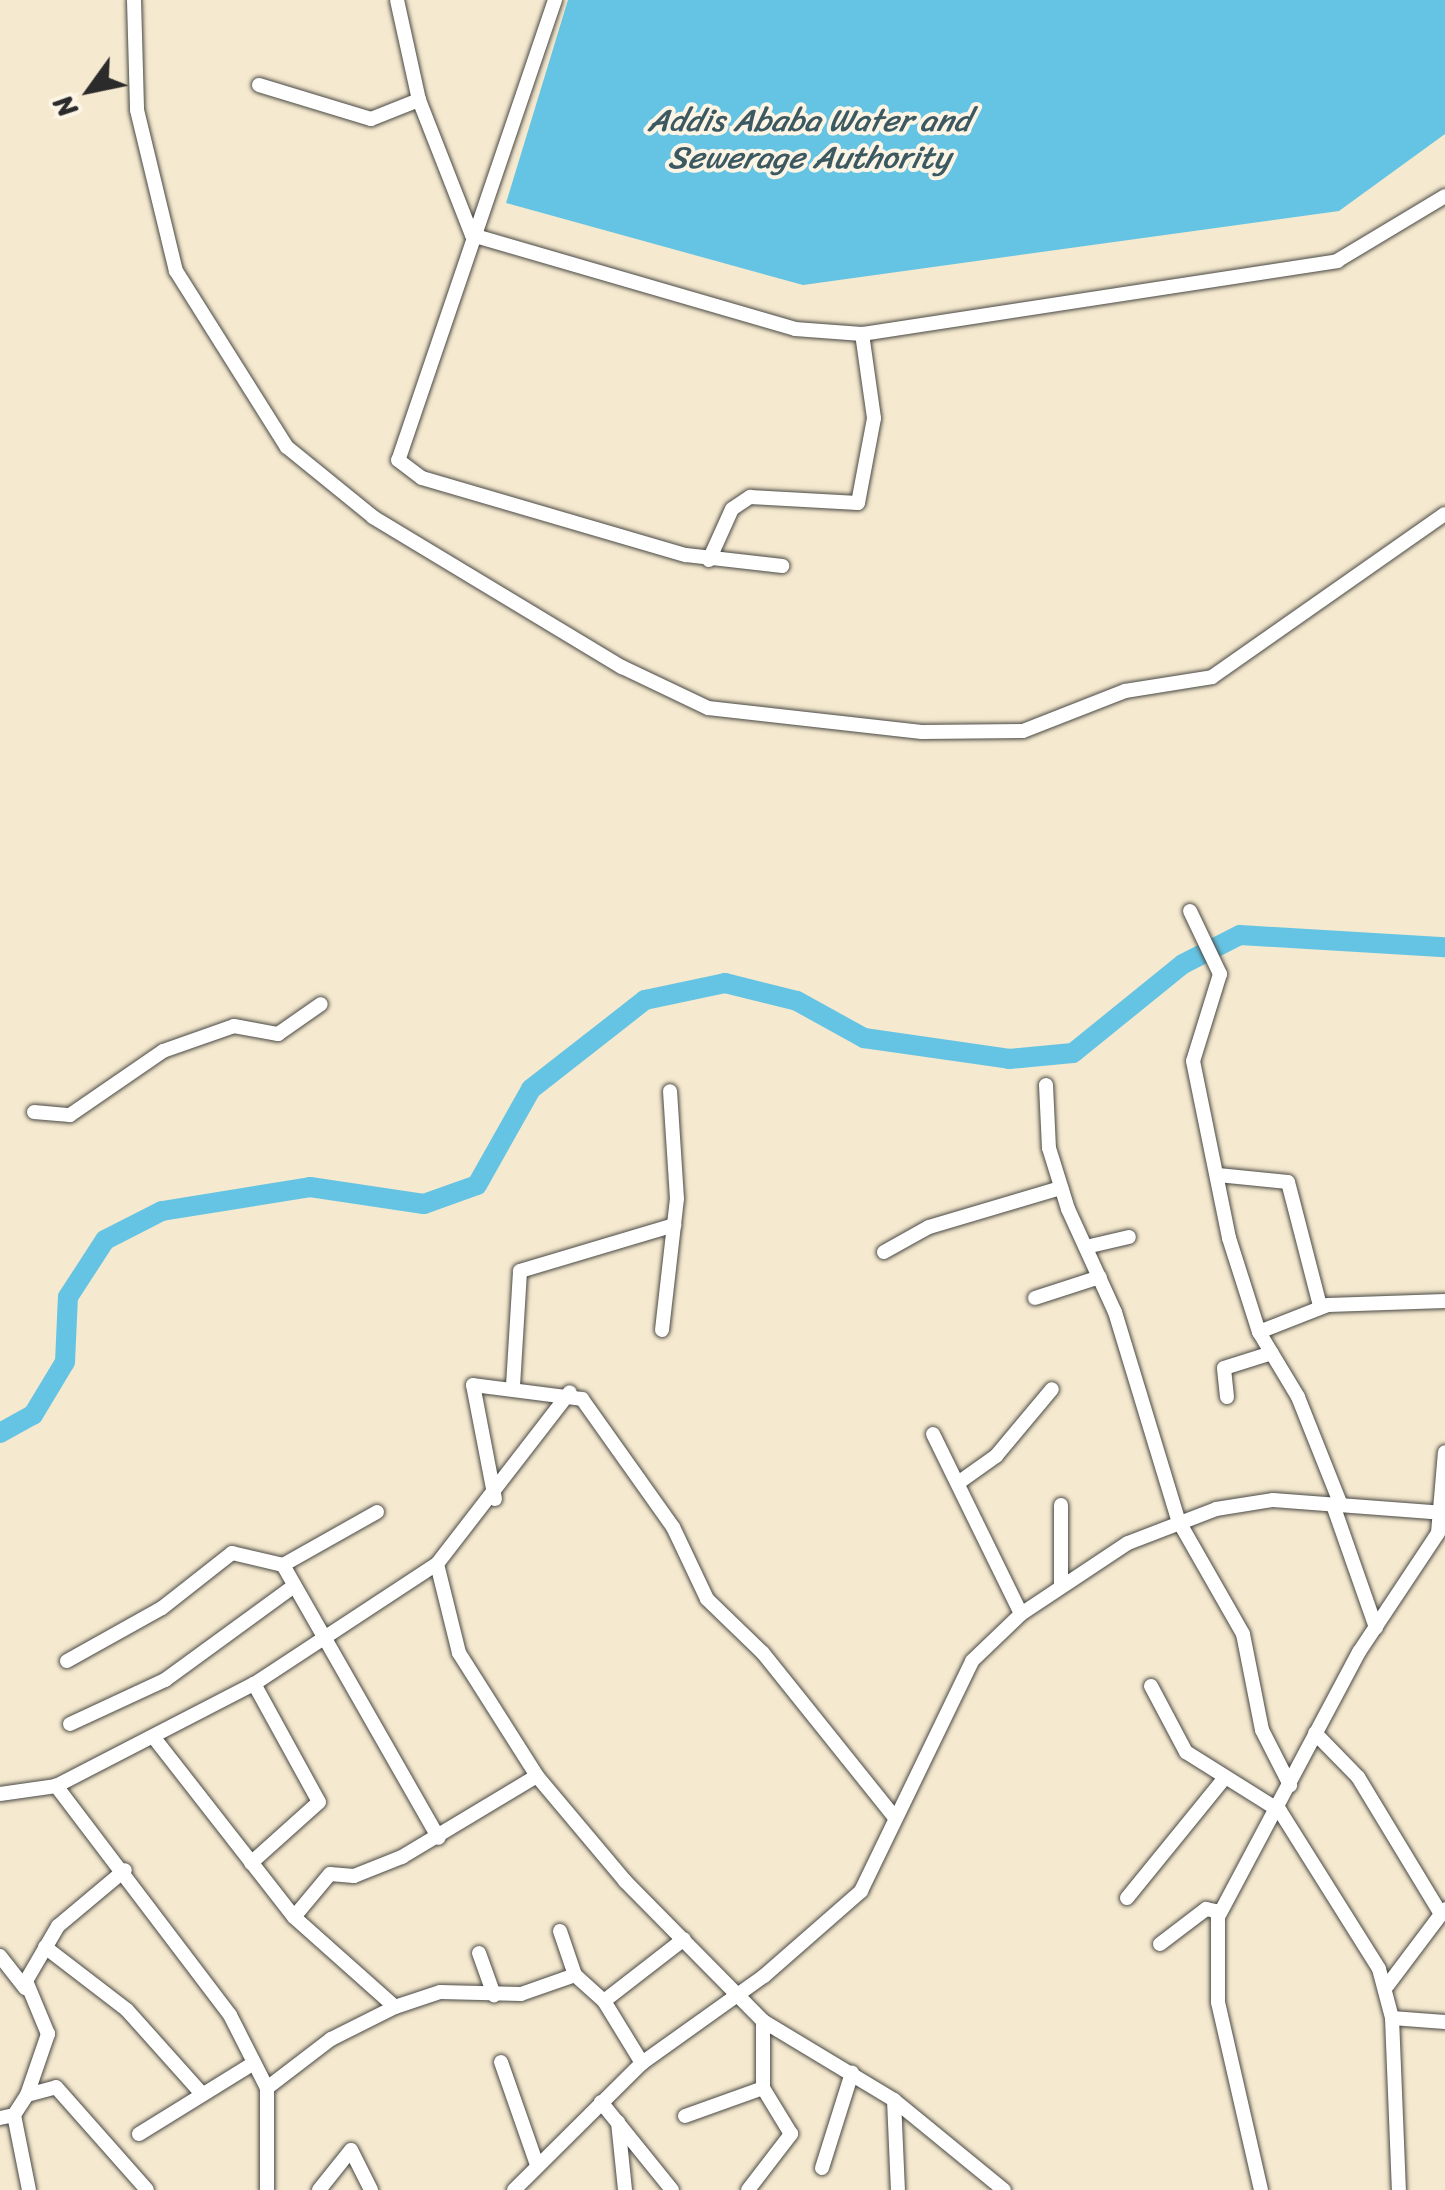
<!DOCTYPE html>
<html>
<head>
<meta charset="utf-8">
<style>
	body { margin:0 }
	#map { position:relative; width:1445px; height:2190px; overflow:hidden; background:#f5e9cf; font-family:Sriracha,sans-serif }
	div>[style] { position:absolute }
	.water>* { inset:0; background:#65c4e3 }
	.river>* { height:20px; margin:-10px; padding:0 10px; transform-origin:10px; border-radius:10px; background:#65c4e3 }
	.roads { filter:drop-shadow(0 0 2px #494844) drop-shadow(0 0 2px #494844) }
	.minor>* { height:14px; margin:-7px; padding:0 7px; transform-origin:7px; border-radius:7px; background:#fff }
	span { translate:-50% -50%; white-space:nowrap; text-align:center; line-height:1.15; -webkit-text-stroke:8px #fcf5e5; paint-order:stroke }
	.water-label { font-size:32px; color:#3c5962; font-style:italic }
	.north { position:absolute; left:40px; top:40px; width:100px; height:100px; -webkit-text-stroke:8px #fcf5e5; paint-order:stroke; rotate:237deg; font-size:28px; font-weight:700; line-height:40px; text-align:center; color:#2b2b2b }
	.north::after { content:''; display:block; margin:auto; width:35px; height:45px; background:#2b2b2b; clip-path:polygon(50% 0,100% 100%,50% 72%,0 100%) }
</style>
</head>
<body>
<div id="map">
	<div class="water">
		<i style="clip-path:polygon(568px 0,1445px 0,1445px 134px,1339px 211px,803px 285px,506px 203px)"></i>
	</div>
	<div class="river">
		<i style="left:0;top:1433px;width:38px;rotate:-29deg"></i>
		<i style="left:33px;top:1415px;width:62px;rotate:-58.9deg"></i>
		<i style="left:65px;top:1362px;width:65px;rotate:-87.4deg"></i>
		<i style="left:68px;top:1297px;width:68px;rotate:-57deg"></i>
		<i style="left:105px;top:1240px;width:64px;rotate:-27deg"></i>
		<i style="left:162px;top:1211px;width:150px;rotate:-9.2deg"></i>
		<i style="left:310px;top:1187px;width:115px;rotate:8.5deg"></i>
		<i style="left:424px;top:1204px;width:56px;rotate:-19.7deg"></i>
		<i style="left:477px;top:1185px;width:110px;rotate:-60.6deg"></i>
		<i style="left:531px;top:1089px;width:145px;rotate:-38deg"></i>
		<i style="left:645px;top:1000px;width:82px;rotate:-12deg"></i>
		<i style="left:725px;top:983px;width:74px;rotate:14deg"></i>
		<i style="left:797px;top:1001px;width:77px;rotate:28.9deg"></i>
		<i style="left:864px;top:1038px;width:147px;rotate:8.2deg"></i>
		<i style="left:1009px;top:1059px;width:64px;rotate:-5.4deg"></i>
		<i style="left:1073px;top:1053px;width:141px;rotate:-39deg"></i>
		<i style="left:1183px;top:964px;width:64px;rotate:-27deg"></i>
		<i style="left:1240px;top:935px;width:205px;rotate:3.4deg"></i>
	</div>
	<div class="roads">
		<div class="minor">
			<i style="left:134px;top:0;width:110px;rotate:88.4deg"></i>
			<i style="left:137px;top:110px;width:166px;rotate:76.4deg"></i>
			<i style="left:176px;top:271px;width:208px;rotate:57.8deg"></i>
			<i style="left:287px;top:447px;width:111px;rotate:39.1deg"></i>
			<i style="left:373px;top:517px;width:291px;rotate:31.1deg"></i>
			<i style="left:622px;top:667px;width:95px;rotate:25.5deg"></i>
			<i style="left:708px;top:708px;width:215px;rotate:6.4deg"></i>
			<i style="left:922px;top:732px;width:101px;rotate:-0.6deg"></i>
			<i style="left:1023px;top:731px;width:110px;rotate:-21.4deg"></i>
			<i style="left:1125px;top:691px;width:88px;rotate:-9.1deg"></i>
			<i style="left:1212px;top:677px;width:284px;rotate:-35deg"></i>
			<i style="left:555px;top:0;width:486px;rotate:108.8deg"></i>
			<i style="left:398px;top:460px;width:30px;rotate:37deg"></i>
			<i style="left:422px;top:478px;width:275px;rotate:16.3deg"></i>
			<i style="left:686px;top:555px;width:97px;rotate:6.5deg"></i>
			<i style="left:259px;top:85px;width:117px;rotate:16.9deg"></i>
			<i style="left:371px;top:119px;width:52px;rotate:-21.6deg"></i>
			<i style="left:419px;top:100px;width:102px;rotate:-102.4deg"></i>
			<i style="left:419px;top:100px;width:145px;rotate:68.6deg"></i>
			<i style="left:472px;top:235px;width:336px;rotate:16.2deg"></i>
			<i style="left:795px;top:329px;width:67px;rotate:4.3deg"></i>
			<i style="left:862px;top:334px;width:481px;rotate:-8.7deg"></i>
			<i style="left:1337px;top:261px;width:126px;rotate:-31deg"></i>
			<i style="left:709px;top:560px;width:56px;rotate:-65.7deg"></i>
			<i style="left:732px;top:509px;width:22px;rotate:-34deg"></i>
			<i style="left:750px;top:497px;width:108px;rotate:3.2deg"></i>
			<i style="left:858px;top:503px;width:86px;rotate:-79.3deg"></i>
			<i style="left:874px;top:418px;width:85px;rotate:-98.1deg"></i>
			<i style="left:1190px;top:911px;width:70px;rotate:64.5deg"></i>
			<i style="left:1220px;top:974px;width:91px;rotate:107.2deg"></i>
			<i style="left:1193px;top:1061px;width:181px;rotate:78.5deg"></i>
			<i style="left:1229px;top:1238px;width:99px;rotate:72.3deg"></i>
			<i style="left:1259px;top:1332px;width:76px;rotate:59deg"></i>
			<i style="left:1298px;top:1397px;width:116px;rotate:68.3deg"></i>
			<i style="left:1046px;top:1085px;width:63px;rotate:87.3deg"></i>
			<i style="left:1049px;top:1148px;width:64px;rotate:72.7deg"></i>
			<i style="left:1068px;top:1209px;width:113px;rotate:65.5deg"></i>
			<i style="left:1115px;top:1312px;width:217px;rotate:73.1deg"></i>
			<i style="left:1178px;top:1520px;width:131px;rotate:60.3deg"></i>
			<i style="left:1243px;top:1634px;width:98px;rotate:78.8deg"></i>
			<i style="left:1262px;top:1730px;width:62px;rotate:63deg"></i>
			<i style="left:34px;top:1112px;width:36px;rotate:5deg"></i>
			<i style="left:70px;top:1115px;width:113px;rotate:-34.5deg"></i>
			<i style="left:163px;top:1051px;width:75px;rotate:-19.4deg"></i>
			<i style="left:234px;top:1026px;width:45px;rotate:10.3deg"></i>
			<i style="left:278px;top:1034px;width:52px;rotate:-34.9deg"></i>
			<i style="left:1218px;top:1175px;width:70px;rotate:5.7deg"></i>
			<i style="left:1288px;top:1182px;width:128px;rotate:75.5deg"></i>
			<i style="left:1086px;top:1247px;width:44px;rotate:-13.1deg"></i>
			<i style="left:884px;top:1252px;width:51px;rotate:-29.1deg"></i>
			<i style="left:929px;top:1227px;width:138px;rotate:-16.5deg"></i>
			<i style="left:1035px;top:1298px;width:68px;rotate:-17.9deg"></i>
			<i style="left:662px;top:1330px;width:132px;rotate:-83.5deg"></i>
			<i style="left:677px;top:1199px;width:108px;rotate:-93.7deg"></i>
			<i style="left:1259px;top:1332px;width:74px;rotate:-21.4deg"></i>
			<i style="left:1328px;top:1305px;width:117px;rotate:-2deg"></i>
			<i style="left:513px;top:1386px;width:115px;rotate:-86.5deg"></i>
			<i style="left:520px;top:1271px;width:161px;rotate:-16.6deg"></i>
			<i style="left:1227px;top:1397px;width:29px;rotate:-96deg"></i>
			<i style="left:1224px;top:1368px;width:50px;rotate:-17.4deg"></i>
			<i style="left:933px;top:1434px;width:200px;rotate:63.9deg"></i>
			<i style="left:958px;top:1483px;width:47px;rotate:-35.4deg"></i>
			<i style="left:996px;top:1456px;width:87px;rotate:-50.1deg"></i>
			<i style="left:495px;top:1499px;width:116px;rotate:-100.9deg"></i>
			<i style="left:473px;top:1385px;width:110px;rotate:7.3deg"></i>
			<i style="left:582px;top:1399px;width:157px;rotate:54.6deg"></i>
			<i style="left:673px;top:1527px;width:80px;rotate:64.7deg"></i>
			<i style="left:707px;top:1599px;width:78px;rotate:44deg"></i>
			<i style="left:763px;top:1653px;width:211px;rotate:51.3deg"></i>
			<i style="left:1061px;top:1505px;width:80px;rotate:90deg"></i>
			<i style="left:1333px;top:1505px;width:130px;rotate:70.7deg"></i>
			<i style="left:377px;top:1512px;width:108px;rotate:150.6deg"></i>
			<i style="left:283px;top:1565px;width:314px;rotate:60.3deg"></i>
			<i style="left:437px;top:1564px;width:217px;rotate:-52.3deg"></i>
			<i style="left:67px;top:1661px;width:109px;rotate:-29.2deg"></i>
			<i style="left:162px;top:1608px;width:89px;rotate:-38.2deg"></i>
			<i style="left:232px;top:1553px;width:52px;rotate:13.2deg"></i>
			<i style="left:1151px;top:1686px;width:75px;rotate:62.1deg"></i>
			<i style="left:1186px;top:1752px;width:111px;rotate:32.1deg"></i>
			<i style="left:1280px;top:1811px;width:186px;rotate:57.9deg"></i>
			<i style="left:1379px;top:1969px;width:51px;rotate:75.1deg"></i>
			<i style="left:1392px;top:2018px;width:172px;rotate:87.7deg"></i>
			<i style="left:70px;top:1724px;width:105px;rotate:-24.9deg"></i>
			<i style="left:165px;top:1680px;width:160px;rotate:-36.1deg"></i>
			<i style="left:1315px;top:1733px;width:62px;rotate:45.7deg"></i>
			<i style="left:1358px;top:1777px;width:160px;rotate:58.8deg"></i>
			<i style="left:155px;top:1739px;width:226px;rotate:52deg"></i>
			<i style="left:294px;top:1917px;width:135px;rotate:41.7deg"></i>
			<i style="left:395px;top:2007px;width:72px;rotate:153.4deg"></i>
			<i style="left:331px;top:2039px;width:81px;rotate:142.6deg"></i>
			<i style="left:0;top:1794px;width:57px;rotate:-8.1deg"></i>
			<i style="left:251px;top:1863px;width:91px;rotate:-41.9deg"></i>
			<i style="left:319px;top:1802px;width:135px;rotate:-118.8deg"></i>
			<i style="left:1127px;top:1898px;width:151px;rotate:-50.9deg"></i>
			<i style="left:294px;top:1917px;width:56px;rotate:-50.1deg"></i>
			<i style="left:330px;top:1874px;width:24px;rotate:5deg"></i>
			<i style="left:354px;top:1876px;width:52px;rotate:-21.6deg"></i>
			<i style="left:402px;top:1857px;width:157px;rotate:-31deg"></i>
			<i style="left:560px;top:1931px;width:46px;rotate:71.2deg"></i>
			<i style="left:1160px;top:1944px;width:58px;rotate:-37.3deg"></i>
			<i style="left:1206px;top:1909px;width:14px;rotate:12deg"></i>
			<i style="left:45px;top:1947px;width:103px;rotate:37.5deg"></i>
			<i style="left:127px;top:2010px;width:113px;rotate:48.2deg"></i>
			<i style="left:479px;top:1953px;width:45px;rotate:70.3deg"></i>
			<i style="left:0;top:1956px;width:41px;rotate:52deg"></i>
			<i style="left:1387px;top:1986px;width:96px;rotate:-53deg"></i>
			<i style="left:604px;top:2001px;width:101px;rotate:-37.8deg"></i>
			<i style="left:395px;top:2007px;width:47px;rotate:-18.4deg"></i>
			<i style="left:440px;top:1992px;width:81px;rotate:1.4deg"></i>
			<i style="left:521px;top:1994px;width:57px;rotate:-19.4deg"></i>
			<i style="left:575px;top:1975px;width:39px;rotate:42deg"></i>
			<i style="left:604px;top:2001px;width:73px;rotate:58.5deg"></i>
			<i style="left:1392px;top:2018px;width:53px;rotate:4.3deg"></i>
			<i style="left:501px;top:2062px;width:109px;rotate:70.7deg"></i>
			<i style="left:27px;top:2095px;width:65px;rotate:-71deg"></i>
			<i style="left:48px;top:2034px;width:57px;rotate:-112.5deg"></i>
			<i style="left:26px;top:1981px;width:64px;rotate:-59.8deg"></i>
			<i style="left:58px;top:1926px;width:87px;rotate:-39.9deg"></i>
			<i style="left:894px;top:2100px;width:90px;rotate:87.5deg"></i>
			<i style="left:601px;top:2102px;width:113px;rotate:51.1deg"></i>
			<i style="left:14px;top:2115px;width:24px;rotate:-57deg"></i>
			<i style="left:27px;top:2095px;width:30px;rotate:-15deg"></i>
			<i style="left:56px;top:2087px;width:137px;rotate:48.5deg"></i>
			<i style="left:685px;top:2116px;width:83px;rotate:-19.7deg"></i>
			<i style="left:0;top:2118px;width:14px;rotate:-12deg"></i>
			<i style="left:14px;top:2115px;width:76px;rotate:78.7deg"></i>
			<i style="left:618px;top:2122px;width:68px;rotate:84.1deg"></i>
			<i style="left:139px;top:2134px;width:135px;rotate:-31.7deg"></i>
			<i style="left:822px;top:2168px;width:100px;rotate:-72.5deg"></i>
			<i style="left:267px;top:2190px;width:102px;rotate:-90deg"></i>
			<i style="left:267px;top:2088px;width:82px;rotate:-116.9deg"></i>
			<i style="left:230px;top:2015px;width:288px;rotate:-127.2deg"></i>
			<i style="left:56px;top:1786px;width:223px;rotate:-27.3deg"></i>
			<i style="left:254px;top:1684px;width:219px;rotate:-33.3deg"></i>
			<i style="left:437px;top:1564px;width:92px;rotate:76.1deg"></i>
			<i style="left:459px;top:1653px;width:146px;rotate:57.6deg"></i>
			<i style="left:537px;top:1776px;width:137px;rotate:50deg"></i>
			<i style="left:625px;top:1881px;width:197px;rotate:45.4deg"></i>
			<i style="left:763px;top:2021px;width:153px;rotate:31.1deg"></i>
			<i style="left:894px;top:2100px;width:142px;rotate:39.3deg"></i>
			<i style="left:319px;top:2190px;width:51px;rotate:-51.3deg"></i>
			<i style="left:351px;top:2150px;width:45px;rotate:63.4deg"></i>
			<i style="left:514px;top:2190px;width:180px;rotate:-44.8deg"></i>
			<i style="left:642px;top:2063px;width:150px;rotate:-35.5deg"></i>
			<i style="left:764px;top:1976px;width:129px;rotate:-41.2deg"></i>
			<i style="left:861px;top:1891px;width:255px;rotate:-64.2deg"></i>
			<i style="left:972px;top:1661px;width:68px;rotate:-43.8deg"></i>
			<i style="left:1021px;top:1614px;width:128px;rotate:-33.6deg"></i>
			<i style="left:1128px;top:1543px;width:94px;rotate:-21.1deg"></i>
			<i style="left:1216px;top:1509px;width:58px;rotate:-9deg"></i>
			<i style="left:1273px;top:1500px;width:172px;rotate:4.3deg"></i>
			<i style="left:748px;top:2190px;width:71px;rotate:-52.5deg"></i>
			<i style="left:791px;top:2134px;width:54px;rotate:-121.3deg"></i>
			<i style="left:763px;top:2088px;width:67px;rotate:-90deg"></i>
			<i style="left:1261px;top:2190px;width:193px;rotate:-102.9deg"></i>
			<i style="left:1218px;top:2002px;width:85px;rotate:-90deg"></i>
			<i style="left:1218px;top:1917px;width:300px;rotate:-62deg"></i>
			<i style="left:1359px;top:1652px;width:143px;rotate:-56.4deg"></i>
			<i style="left:1438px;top:1533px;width:81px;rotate:-85.1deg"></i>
		</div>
	</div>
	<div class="water-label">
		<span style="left:809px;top:140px">Addis Ababa Water and<br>Sewerage Authority</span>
	</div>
	<div class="north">N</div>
</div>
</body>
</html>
